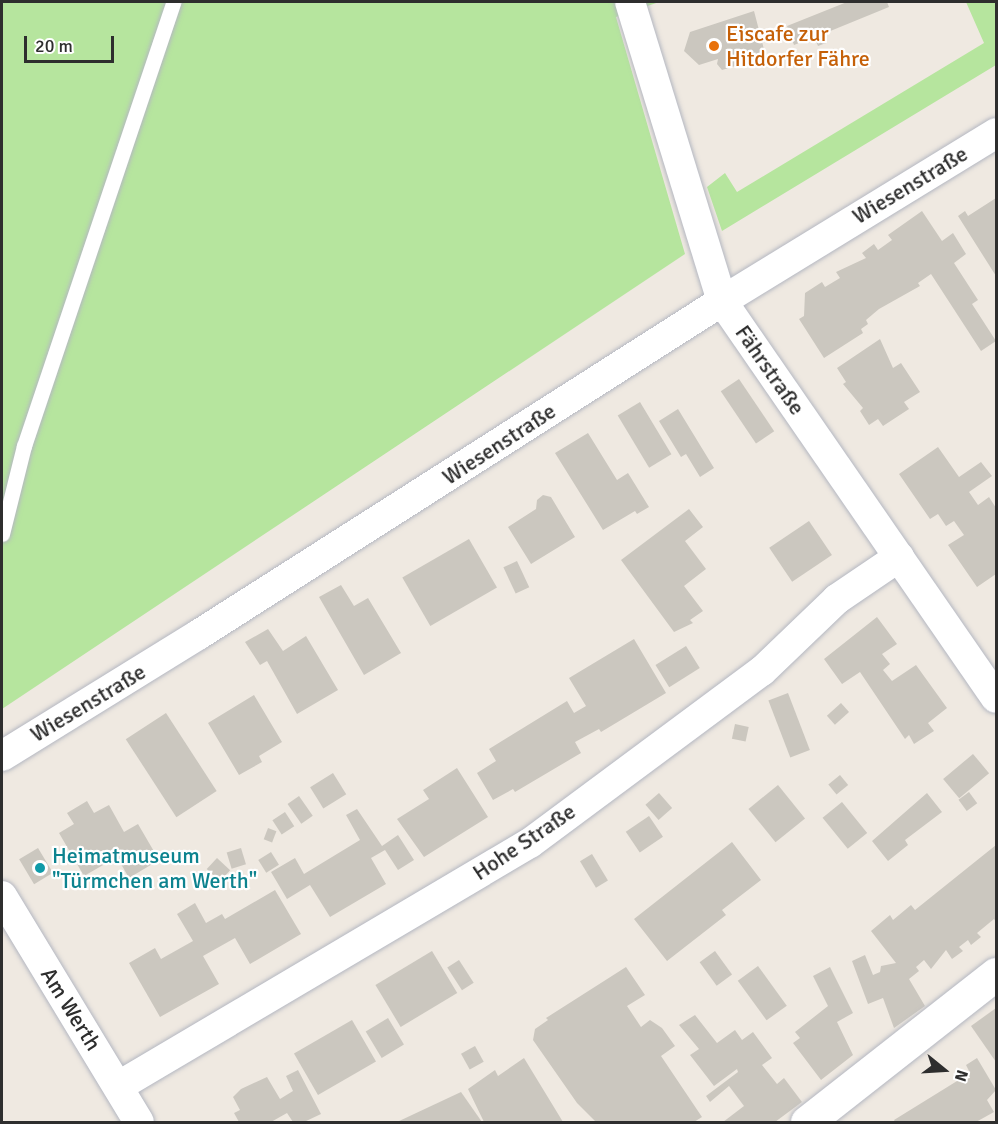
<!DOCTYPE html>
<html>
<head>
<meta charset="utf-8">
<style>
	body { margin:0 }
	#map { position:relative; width:998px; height:1124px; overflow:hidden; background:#efe9e1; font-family:Signika,sans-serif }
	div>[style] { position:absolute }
	.green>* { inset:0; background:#b6e59e }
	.building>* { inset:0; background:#cbc7bf; transform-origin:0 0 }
	.roads { filter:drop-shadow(0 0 2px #b4b7c1) drop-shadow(0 0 2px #b4b7c1) }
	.service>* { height:15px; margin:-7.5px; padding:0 7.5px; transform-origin:7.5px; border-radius:7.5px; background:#fff }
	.minor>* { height:30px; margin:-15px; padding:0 15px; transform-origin:15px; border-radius:15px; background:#fff }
	.tertiary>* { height:33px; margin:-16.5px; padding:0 16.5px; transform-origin:16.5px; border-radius:16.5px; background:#fff }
	.dots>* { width:16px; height:16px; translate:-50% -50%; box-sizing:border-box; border:3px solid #fff; border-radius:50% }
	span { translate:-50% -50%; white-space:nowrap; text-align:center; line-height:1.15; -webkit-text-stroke:4.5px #fff; paint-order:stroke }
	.food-label { font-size:22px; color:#c56008 }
	.left { translate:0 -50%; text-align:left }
	.street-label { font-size:22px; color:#2e2e2e }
	.culture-label { font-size:22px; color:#0d838f }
	.frame { position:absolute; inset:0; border:3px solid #2e2e2e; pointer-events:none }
	.north { position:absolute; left:914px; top:1040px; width:60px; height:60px; -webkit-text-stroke:4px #fff; paint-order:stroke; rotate:108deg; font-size:16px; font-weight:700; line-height:24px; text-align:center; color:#2e2e2e }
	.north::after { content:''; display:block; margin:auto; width:21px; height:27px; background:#2e2e2e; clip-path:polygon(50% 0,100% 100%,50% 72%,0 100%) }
	.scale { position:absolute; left:24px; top:36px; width:90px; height:27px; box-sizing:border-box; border:3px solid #2e2e2e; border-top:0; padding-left:8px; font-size:18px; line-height:21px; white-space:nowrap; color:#2e2e2e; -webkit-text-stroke:4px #fff; paint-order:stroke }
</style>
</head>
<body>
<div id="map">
	<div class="green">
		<i style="clip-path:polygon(2px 2px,659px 2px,616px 17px,685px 254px,2px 709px)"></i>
		<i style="clip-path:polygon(966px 2px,996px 2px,996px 65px,722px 231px,707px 187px,725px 173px,737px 192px,984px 43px)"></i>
	</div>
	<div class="building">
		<i style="clip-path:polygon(847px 2px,887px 2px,889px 7px,823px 34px,826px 43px,818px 46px,814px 37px,794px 45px,787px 26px)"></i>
		<i style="clip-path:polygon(754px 11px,766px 57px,722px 70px,717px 64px,718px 59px,699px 65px,684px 51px,690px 32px)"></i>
		<i style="clip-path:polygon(996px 198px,996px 276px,958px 216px,965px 211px,968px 216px)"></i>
		<i style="clip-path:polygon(922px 211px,942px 241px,953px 233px,966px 254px,954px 263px,978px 300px,972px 304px,996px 341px,981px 351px,931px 274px,918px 283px,920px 286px,879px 309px,866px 320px,868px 324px,861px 329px,863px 333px,824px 358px,799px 319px,804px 316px,805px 293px,822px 282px,825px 287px,840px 278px,836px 272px,866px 258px,862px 253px,874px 244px,878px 250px,892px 240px,888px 235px)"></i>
		<i style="clip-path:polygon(880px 339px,893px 368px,901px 363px,920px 392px,904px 402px,909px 409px,883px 426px,878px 419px,869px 425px,860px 411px,863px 408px,843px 384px,846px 382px,837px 368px)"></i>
		<i style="left:739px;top:379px;width:63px;height:22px;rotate:56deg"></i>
		<i style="left:640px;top:402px;width:61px;height:26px;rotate:59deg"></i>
		<i style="clip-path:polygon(678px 409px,714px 468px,700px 477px,686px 454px,681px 457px,659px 421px)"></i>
		<i style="clip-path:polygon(588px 433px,617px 480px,628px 473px,649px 507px,637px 514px,635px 511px,603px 530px,555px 453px)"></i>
		<i style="clip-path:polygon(938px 447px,959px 477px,981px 462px,992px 476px,969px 492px,978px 505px,989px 497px,996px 508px,996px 574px,977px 587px,948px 545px,964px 535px,954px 521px,946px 526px,938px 514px,930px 519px,899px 474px)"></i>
		<i style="clip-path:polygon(543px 495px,551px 497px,575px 537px,531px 564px,508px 527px,536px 509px,537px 500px)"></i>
		<i style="clip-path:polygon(689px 509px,703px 527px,685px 541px,706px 569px,684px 586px,703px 611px,690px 620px,693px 623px,674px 632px,621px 560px)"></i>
		<i style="left:809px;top:521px;width:41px;height:48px;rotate:56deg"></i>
		<i style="left:469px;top:539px;width:56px;height:77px;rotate:60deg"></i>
		<i style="left:517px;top:561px;width:29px;height:15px;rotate:65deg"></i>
		<i style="clip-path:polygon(341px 585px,354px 606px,368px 598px,401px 653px,364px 675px,319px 597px)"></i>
		<i style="clip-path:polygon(877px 617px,897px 644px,882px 654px,890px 664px,883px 670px,892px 681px,916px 665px,947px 708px,928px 723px,934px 731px,914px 744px,909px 735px,905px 739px,860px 672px,842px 684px,824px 659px)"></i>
		<i style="clip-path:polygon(268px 629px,283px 651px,306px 636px,338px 690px,297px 714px,267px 661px,260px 665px,245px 642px)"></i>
		<i style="clip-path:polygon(634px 639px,666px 693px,601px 732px,599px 729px,575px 742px,581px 753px,515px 792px,513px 789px,493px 800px,477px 773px,496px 761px,489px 749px,567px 701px,574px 713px,586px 706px,569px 678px)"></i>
		<i style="left:686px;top:646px;width:26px;height:36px;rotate:58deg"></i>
		<i style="left:788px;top:693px;width:61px;height:21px;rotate:69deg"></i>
		<i style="clip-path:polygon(254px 695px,282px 742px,259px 756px,262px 762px,239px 775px,208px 723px)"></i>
		<i style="left:841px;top:703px;width:12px;height:19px;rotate:48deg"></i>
		<i style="left:166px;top:713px;width:93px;height:48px;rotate:57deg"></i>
		<i style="left:735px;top:724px;width:14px;height:15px;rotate:12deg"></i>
		<i style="left:973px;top:754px;width:25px;height:39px;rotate:50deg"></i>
		<i style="clip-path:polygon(457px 768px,488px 817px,424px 857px,397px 819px,429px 799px,423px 790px)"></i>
		<i style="left:333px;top:773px;width:25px;height:27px;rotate:58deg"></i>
		<i style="left:840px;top:775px;width:13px;height:15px;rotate:51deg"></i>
		<i style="left:778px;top:785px;width:43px;height:38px;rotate:51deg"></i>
		<i style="left:969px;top:792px;width:14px;height:13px;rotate:54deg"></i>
		<i style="left:659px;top:793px;width:20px;height:18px;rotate:49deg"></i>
		<i style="clip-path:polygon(927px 793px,942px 812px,905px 840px,908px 845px,888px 861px,872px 841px)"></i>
		<i style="left:299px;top:796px;width:24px;height:14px;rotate:55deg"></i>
		<i style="clip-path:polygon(87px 801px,94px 813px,109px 805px,124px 832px,138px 824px,159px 860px,129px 878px,117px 857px,84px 876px,59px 833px,74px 824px,67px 813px)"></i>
		<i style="left:842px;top:802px;width:40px;height:25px;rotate:51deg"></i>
		<i style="clip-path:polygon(357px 809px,382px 846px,398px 835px,414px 860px,398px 870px,385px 850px,371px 858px,386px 884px,330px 917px,310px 885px,287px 899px,271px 872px,295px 858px,304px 874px,360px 840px,346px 815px)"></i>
		<i style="left:285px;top:812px;width:17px;height:15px;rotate:57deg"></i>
		<i style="left:649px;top:816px;width:25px;height:28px;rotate:56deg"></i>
		<i style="left:268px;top:828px;width:9px;height:12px;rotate:21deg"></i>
		<i style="clip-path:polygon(732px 842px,761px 880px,722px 910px,726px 915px,667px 961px,634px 919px)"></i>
		<i style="clip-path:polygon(996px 845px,996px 922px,994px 919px,977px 933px,981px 937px,971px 945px,968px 940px,959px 947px,963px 951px,952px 959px,946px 950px,931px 969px,924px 960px,916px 967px,919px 971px,909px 979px,925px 1006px,894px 1028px,883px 998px,868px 1004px,852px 961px,865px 955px,873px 975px,880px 972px,881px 966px,896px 963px,871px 931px,890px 915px,893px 920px,911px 905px,915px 910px)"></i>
		<i style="left:38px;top:848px;width:29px;height:22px;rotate:59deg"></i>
		<i style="left:241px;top:848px;width:17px;height:15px;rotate:73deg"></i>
		<i style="left:271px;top:852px;width:15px;height:15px;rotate:58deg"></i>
		<i style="left:592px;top:854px;width:31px;height:14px;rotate:59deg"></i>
		<i style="left:217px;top:858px;width:18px;height:15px;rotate:43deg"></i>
		<i style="clip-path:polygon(275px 890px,301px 934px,250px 964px,235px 938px,203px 956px,219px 984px,160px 1017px,129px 963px,155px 948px,161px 959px,193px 941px,177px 914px,195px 903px,206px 923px,222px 914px,225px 919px)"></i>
		<i style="left:432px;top:951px;width:49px;height:66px;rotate:59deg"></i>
		<i style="left:715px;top:951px;width:29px;height:19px;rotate:54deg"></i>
		<i style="left:459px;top:960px;width:27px;height:14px;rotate:57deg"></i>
		<i style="left:758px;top:966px;width:49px;height:25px;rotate:54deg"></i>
		<i style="clip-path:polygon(626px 967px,645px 995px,627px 1006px,641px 1027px,650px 1020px,662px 1028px,675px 1046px,661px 1056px,702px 1117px,694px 1122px,596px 1122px,577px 1103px,533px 1040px,535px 1029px,548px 1020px,546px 1018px)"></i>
		<i style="clip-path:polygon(830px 967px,853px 1013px,837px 1022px,853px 1055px,821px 1080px,793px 1043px,800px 1038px,795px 1032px,828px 1006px,813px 976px)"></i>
		<i style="clip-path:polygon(996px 1008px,996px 1062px,971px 1026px)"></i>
		<i style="clip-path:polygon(695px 1015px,717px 1043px,735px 1030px,742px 1040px,753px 1032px,772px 1058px,762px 1065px,777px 1084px,784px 1078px,802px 1102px,775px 1122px,723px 1122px,744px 1106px,729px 1086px,710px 1102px,706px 1096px,738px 1072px,737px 1069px,714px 1086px,690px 1055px,699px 1049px,679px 1025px)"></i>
		<i style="left:388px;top:1018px;width:31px;height:26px;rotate:59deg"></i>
		<i style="left:352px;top:1020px;width:48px;height:67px;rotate:60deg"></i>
		<i style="left:475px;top:1046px;width:18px;height:16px;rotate:61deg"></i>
		<i style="clip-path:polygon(524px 1058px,563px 1122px,484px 1122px,468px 1089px,495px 1070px,498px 1076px)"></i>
		<i style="clip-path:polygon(977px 1058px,996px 1090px,987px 1100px,994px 1112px,976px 1122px,895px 1122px,894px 1120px,970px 1073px,966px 1065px)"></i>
		<i style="clip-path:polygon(298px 1070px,321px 1114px,304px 1122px,293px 1122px,287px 1113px,271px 1122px,239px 1122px,234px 1113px,240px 1110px,233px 1097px,241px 1089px,267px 1077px,280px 1099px,293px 1091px,286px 1076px)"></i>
		<i style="clip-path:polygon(461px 1092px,482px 1122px,397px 1122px)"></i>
	</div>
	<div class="roads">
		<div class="service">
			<i style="left:2px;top:534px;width:91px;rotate:-76deg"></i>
			<i style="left:24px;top:446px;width:468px;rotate:-71.4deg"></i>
		</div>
		<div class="minor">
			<i style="left:630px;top:2px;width:313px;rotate:72.9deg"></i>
			<i style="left:722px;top:301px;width:482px;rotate:55.4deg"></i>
			<i style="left:2px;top:756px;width:230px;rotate:-31.7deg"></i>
			<i style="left:198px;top:635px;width:621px;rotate:-32.51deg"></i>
			<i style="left:722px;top:301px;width:321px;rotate:-31.5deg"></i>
			<i style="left:2px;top:896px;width:264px;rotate:58.8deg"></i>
			<i style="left:119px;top:1086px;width:477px;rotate:-30.6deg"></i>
			<i style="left:530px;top:843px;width:289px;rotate:-36.6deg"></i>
			<i style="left:762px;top:671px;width:104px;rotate:-43.8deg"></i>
			<i style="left:837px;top:599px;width:75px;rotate:-34.1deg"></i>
		</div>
		<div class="tertiary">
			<i style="left:807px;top:1122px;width:240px;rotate:-38.1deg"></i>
		</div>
	</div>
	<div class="dots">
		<i style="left:714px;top:46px;background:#e8710a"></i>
		<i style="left:40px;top:868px;background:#0f9aa8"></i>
	</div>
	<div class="food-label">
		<span class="left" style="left:726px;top:46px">Eiscafe zur<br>Hitdorfer Fähre</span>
	</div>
	<div class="street-label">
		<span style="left:910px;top:185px;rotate:-31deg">Wiesenstraße</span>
		<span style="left:770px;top:370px;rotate:55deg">Fährstraße</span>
		<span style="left:499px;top:444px;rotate:-33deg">Wiesenstraße</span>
		<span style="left:88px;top:703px;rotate:-31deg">Wiesenstraße</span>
		<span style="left:524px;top:842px;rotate:-34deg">Hohe Straße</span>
		<span style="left:71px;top:1009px;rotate:58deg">Am Werth</span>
	</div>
	<div class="culture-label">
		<span class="left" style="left:52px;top:868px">Heimatmuseum<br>"Türmchen am Werth"</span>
	</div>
	<div class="frame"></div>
	<div class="north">N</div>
	<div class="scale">20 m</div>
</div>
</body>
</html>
